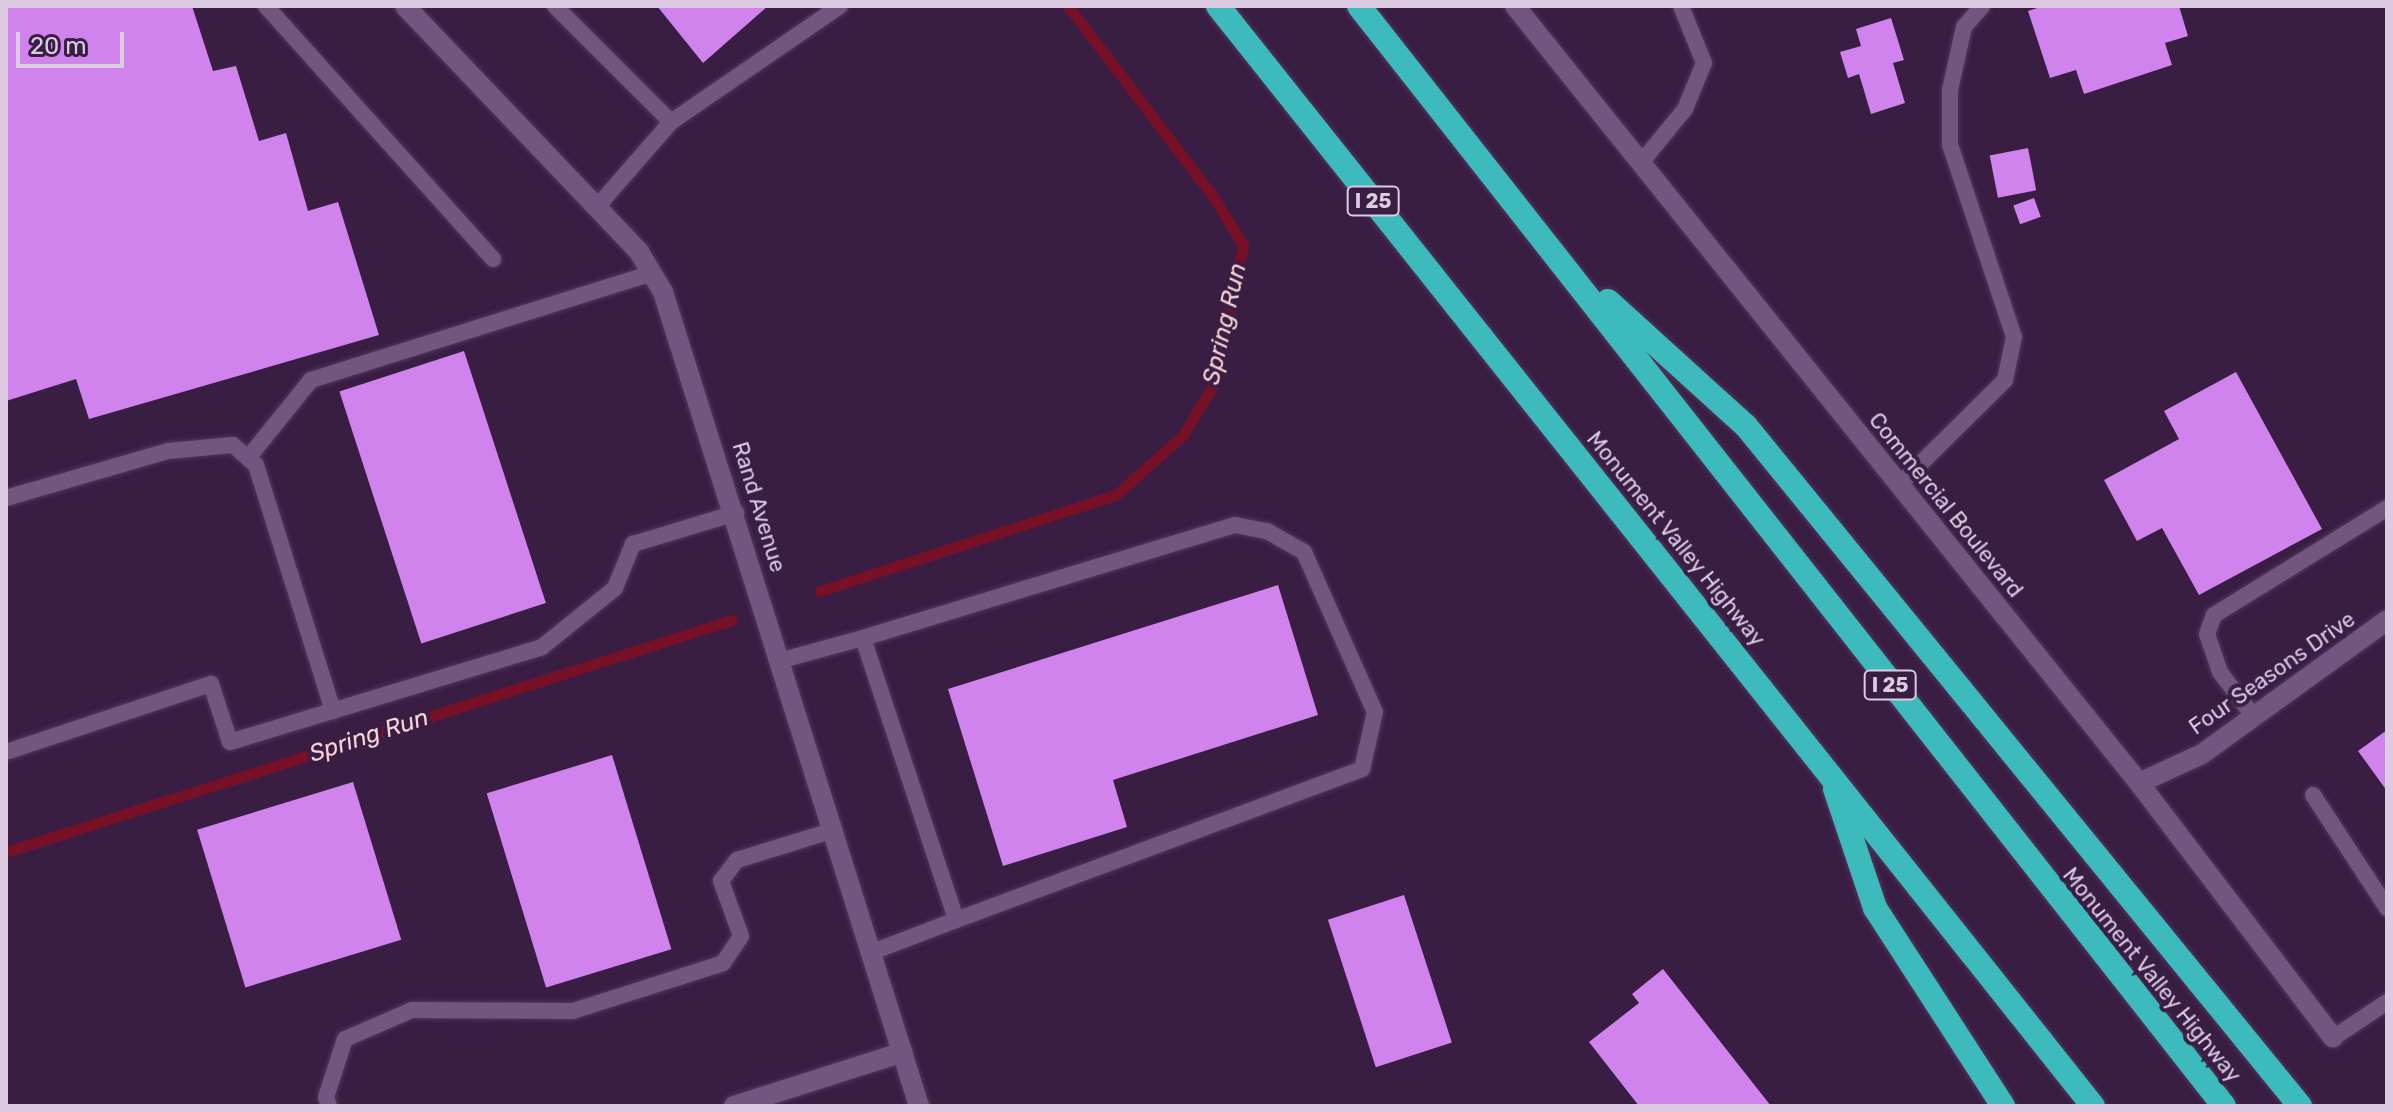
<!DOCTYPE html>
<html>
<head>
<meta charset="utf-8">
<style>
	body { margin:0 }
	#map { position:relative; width:2393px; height:1112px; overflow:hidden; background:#391d43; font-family:Rubik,sans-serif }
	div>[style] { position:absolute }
	.stream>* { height:11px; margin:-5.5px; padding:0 5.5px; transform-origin:5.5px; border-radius:5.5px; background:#761026 }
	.building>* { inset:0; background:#d083ed; transform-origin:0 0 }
	.roads { filter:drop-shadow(0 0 2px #503859) drop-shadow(0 0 2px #503859) }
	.lane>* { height:16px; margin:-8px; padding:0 8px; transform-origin:8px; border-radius:8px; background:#745580 }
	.street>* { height:20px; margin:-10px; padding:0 10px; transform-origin:10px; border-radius:10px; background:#745580 }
	.highway>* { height:24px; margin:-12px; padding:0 12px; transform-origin:12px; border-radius:12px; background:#3dbbbc }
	span { translate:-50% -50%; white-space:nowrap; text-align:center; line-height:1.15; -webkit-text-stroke:8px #391d43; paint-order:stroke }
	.shield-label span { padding:2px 6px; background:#391d43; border:2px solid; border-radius:6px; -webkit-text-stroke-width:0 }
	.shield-label { font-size:20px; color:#dccbe3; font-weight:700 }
	.street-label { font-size:22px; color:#dccbe3 }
	.water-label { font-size:24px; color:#f6d3d4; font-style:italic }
	.frame { position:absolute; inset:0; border:8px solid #dccbe3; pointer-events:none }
	.scale { position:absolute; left:16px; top:32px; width:108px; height:36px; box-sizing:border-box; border:4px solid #dccbe3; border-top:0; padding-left:10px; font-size:24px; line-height:28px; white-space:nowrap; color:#dccbe3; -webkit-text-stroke:6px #391d43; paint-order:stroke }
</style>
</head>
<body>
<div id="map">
	<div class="stream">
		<i style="left:820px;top:591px;width:311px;rotate:-18deg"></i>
		<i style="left:1116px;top:495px;width:90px;rotate:-41.8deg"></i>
		<i style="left:1183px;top:435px;width:63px;rotate:-58.6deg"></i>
		<i style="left:1216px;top:381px;width:139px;rotate:-78.8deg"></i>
		<i style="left:1243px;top:245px;width:59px;rotate:-121.8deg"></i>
		<i style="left:1212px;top:195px;width:238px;rotate:-127.3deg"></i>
		<i style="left:6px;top:852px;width:762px;rotate:-17.72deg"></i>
	</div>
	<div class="building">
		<i style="clip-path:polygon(6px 6px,192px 6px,213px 71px,236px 66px,259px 141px,286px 133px,308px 211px,338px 202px,379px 335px,89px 419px,76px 379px,6px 401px)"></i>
		<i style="clip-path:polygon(657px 6px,768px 6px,703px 63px)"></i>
		<i style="clip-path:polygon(2043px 6px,2179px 6px,2188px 36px,2165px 43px,2172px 65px,2084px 94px,2076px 70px,2050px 78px,2028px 11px)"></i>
		<i style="clip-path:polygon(1891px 18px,1904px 60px,1893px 63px,1905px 103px,1871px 114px,1859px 74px,1848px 78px,1840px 52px,1861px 46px,1856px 29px)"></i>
		<i style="left:2028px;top:148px;width:43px;height:39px;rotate:79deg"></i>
		<i style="left:2034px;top:198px;width:20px;height:22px;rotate:70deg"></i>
		<i style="left:464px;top:351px;width:265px;height:131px;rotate:72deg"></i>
		<i style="clip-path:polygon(2236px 372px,2322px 529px,2199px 595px,2162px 528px,2137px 541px,2104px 480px,2179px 439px,2164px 411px)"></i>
		<i style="clip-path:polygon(1278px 585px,1318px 715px,1113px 780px,1127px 827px,1003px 866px,948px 689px)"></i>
		<i style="clip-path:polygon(2387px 730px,2387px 791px,2358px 751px)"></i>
		<i style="left:612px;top:755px;width:203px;height:131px;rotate:73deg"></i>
		<i style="left:353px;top:782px;width:165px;height:163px;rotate:73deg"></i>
		<i style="left:1404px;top:895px;width:155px;height:80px;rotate:72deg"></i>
		<i style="clip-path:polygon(1663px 969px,1771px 1106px,1639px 1106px,1589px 1042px,1639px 1003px,1632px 994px)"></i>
	</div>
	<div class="roads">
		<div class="lane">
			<i style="left:266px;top:6px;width:340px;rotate:48.1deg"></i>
			<i style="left:555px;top:6px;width:164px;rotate:45deg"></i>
			<i style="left:1640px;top:164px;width:71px;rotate:-50.7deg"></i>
			<i style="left:1685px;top:109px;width:50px;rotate:-67.6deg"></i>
			<i style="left:1704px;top:63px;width:61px;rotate:-112deg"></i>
			<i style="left:596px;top:208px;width:114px;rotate:-48.9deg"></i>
			<i style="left:671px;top:122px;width:205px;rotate:-34.5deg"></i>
			<i style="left:248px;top:458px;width:100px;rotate:-51.1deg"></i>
			<i style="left:311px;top:380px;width:357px;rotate:-17.4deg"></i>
			<i style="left:1899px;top:485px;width:149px;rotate:-44.7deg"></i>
			<i style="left:2005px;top:380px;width:44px;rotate:-78.2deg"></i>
			<i style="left:2014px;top:337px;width:202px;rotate:-108.4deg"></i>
			<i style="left:1950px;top:145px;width:55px;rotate:-90deg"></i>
			<i style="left:1950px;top:90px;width:65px;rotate:-77.5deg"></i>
			<i style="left:1964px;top:27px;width:28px;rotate:-49deg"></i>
			<i style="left:6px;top:498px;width:169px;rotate:-16.2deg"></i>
			<i style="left:168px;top:451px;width:65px;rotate:-5.3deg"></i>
			<i style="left:233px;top:445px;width:30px;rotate:41deg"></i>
			<i style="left:256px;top:465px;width:258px;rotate:72.6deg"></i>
			<i style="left:863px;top:638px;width:389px;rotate:-16.9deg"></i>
			<i style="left:1235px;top:525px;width:33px;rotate:11deg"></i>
			<i style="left:1267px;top:531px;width:43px;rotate:29.6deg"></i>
			<i style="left:1304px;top:552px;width:175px;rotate:66.1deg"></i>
			<i style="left:1375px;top:712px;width:58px;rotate:102.8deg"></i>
			<i style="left:1362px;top:769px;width:433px;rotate:159.6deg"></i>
			<i style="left:782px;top:660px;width:84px;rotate:-15.2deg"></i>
			<i style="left:863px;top:638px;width:297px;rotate:71.7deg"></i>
			<i style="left:956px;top:920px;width:90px;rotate:159.1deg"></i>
			<i style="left:2254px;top:717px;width:56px;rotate:-127.1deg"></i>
			<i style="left:2220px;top:672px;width:40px;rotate:-108.9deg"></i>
			<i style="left:2207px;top:634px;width:20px;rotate:-70deg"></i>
			<i style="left:2214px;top:615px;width:203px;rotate:-31.7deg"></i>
			<i style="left:6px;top:752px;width:216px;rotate:-18.4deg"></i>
			<i style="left:211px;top:684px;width:61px;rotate:71.9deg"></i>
			<i style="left:230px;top:742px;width:326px;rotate:-16.9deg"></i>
			<i style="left:542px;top:647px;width:94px;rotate:-38.9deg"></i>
			<i style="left:615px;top:588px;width:48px;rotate:-67.8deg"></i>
			<i style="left:633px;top:544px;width:108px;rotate:-16.8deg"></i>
			<i style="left:2313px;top:795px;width:135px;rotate:56.8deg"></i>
			<i style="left:2333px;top:1038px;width:65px;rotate:-33.7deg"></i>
			<i style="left:329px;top:1106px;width:9px;rotate:-108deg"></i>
			<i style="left:326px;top:1097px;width:61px;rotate:-71.9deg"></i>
			<i style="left:345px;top:1039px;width:73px;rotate:-23.4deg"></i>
			<i style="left:412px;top:1010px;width:161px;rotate:0.4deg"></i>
			<i style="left:573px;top:1011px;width:157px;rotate:-17.7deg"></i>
			<i style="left:723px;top:963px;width:32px;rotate:-56deg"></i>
			<i style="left:741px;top:936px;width:59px;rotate:-110deg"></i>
			<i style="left:721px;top:881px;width:26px;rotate:-53deg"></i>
			<i style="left:737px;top:860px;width:102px;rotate:-17.2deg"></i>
		</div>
		<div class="street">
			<i style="left:405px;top:6px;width:340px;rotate:46.4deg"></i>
			<i style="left:639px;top:252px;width:47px;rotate:59deg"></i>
			<i style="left:663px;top:292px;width:853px;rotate:72.54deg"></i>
			<i style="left:1515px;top:6px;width:997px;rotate:51.23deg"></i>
			<i style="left:2139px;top:783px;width:320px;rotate:52.7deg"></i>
			<i style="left:2139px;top:783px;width:69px;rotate:-24.7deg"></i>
			<i style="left:2202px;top:754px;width:228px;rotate:-35.9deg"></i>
			<i style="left:734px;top:1106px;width:177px;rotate:-17.7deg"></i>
		</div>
		<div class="highway">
			<i style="left:1218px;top:6px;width:1406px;rotate:51.5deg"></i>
			<i style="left:1359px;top:6px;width:1399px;rotate:51.82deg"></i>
			<i style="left:1608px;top:301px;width:186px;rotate:42.2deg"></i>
			<i style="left:1746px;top:426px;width:877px;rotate:50.83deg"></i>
			<i style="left:1835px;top:789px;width:126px;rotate:71.4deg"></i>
			<i style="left:1875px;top:908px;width:236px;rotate:57.1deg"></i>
		</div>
	</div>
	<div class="shield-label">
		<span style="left:1373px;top:201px">I 25</span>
		<span style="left:1890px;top:685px">I 25</span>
	</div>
	<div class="street-label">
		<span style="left:1946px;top:505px;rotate:51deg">Commercial Boulevard</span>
		<span style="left:759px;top:507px;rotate:73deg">Rand Avenue</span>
		<span style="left:1676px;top:539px;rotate:51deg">Monument Valley Highway</span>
		<span style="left:2272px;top:673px;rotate:-35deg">Four Seasons Drive</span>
		<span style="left:2152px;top:975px;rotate:51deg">Monument Valley Highway</span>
	</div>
	<div class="water-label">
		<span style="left:1225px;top:324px;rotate:-77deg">Spring Run</span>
		<span style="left:369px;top:736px;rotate:-18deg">Spring Run</span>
	</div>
	<div class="frame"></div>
	<div class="scale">20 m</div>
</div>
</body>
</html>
